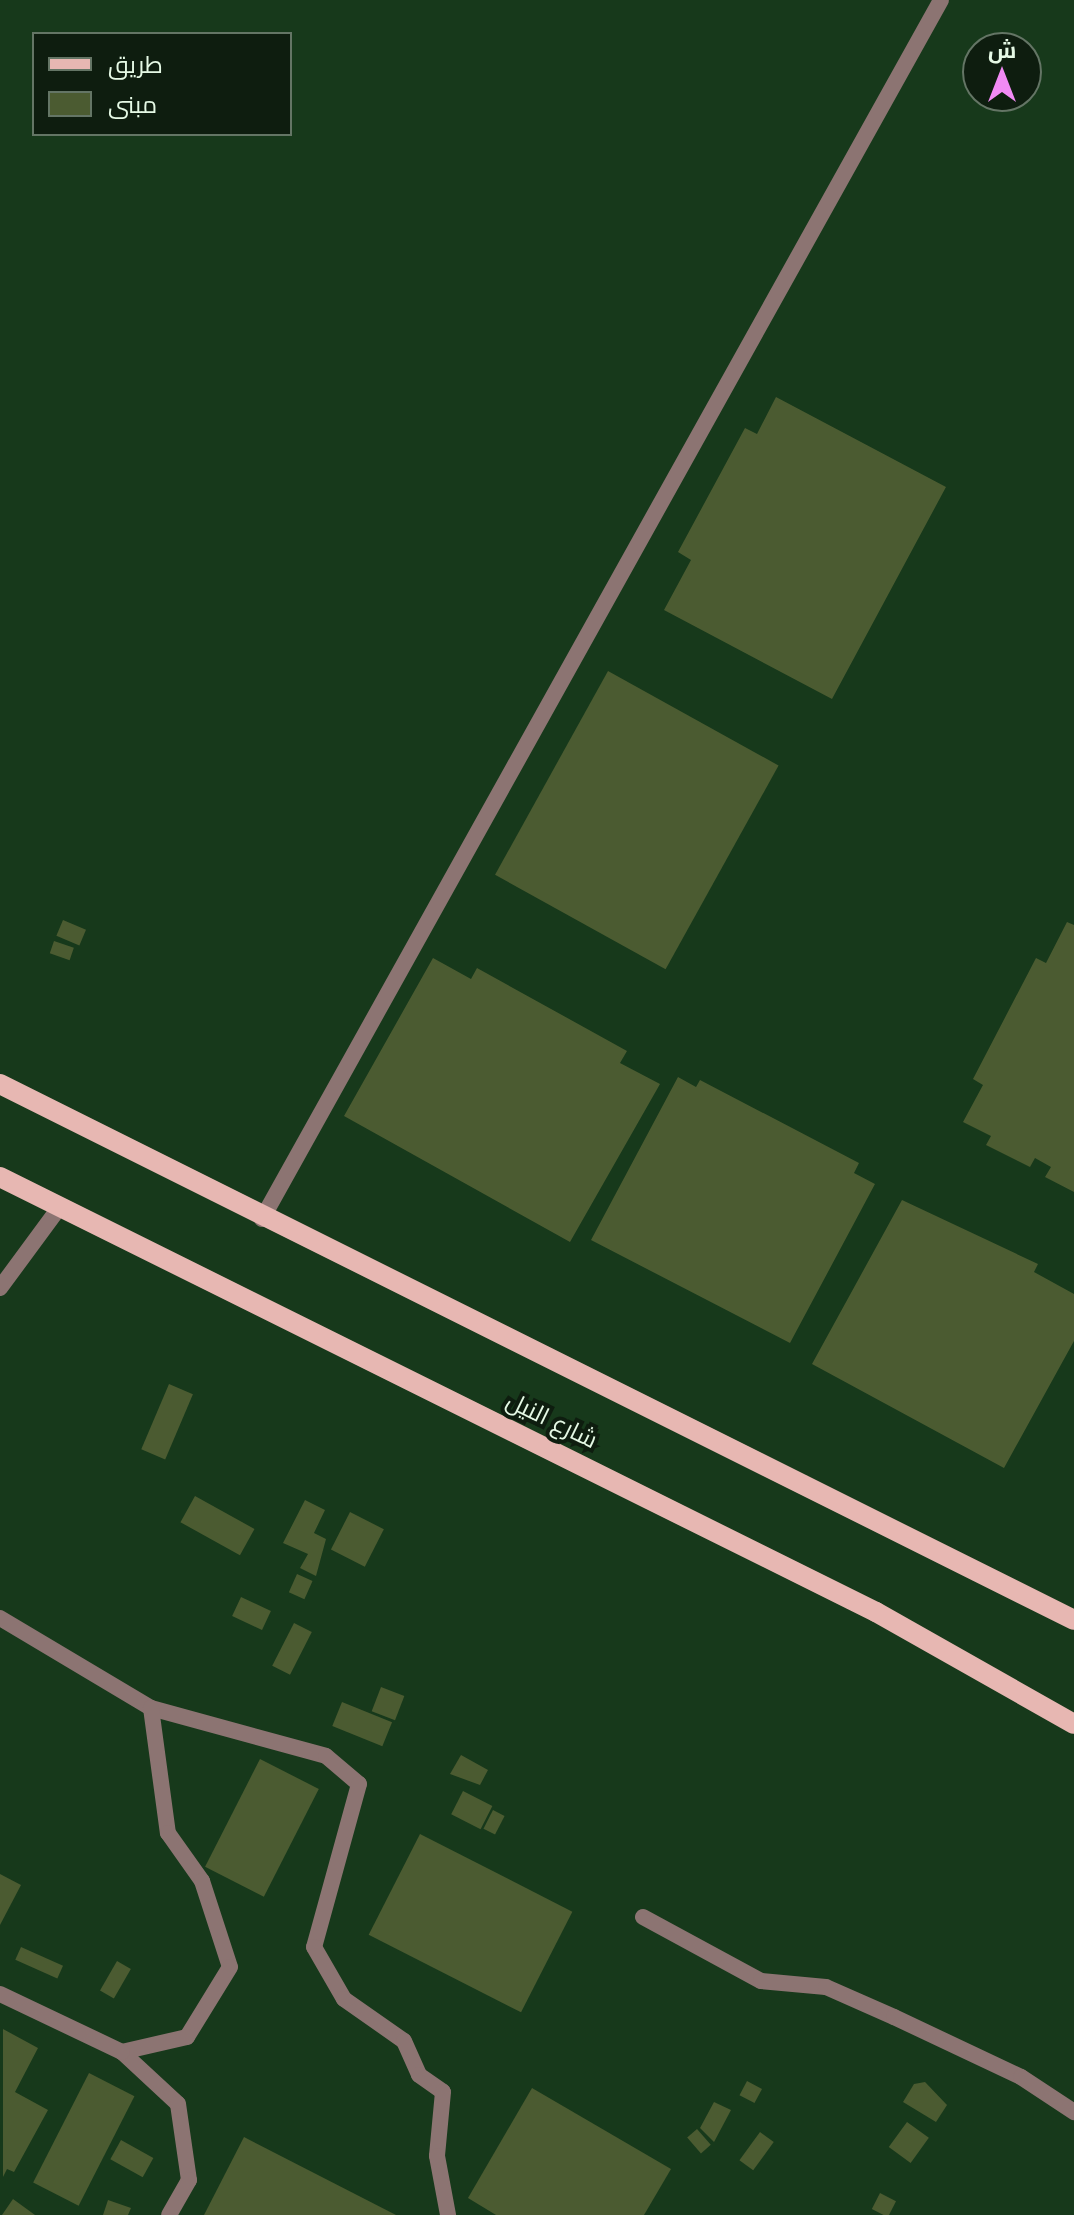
<!DOCTYPE html>
<html>
<head>
<meta charset="utf-8">
<style>
	body { margin:0 }
	#map { position:relative; width:1074px; height:2215px; overflow:hidden; background:#17391b; font-family:Jost,Cairo,sans-serif }
	div>[style] { position:absolute }
	.building>* { inset:0; background:#4b5b31; transform-origin:0 0 }
	.street>* { height:16px; margin:-8px; padding:0 8px; transform-origin:8px; border-radius:8px; background:#8c7472 }
	.primary>* { height:20px; margin:-10px; padding:0 10px; transform-origin:10px; border-radius:10px; background:#e7b7b2 }
	span { translate:-50% -50%; white-space:nowrap; text-align:center; line-height:1.15; -webkit-text-stroke:8px #0e1d0f; paint-order:stroke }
	.street-label { font-size:24px; color:#e5f9e5 }
	.legend { position:absolute; left:32px; top:32px; width:260px; height:104px; box-sizing:border-box; background:#0e1d0f; border:2px solid #647565; margin:0; padding:10px 14px; list-style:none; font-size:24px; color:#e5f9e5 }
	.legend li { display:flex; align-items:center; gap:16px; height:40px }
	.legend b { width:40px; border:2px solid #647565 }
	.north { position:absolute; left:962px; top:32px; width:80px; height:80px; box-sizing:border-box; background:#0e1d0f; border:2px solid #647565; border-radius:50%; rotate:0deg; font-size:22px; font-weight:700; line-height:32px; text-align:center; color:#e5f9e5 }
	.north::after { content:''; display:block; margin:auto; width:28px; height:36px; background:#f18af4; clip-path:polygon(50% 0,100% 100%,50% 72%,0 100%) }
</style>
</head>
<body>
<div id="map">
	<div class="building">
		<i style="clip-path:polygon(776px 397px,946px 487px,832px 699px,664px 610px,691px 560px,678px 552px,745px 428px,757px 434px)"></i>
		<i style="left:608px;top:671px;width:195px;height:233px;rotate:29deg"></i>
		<i style="left:63px;top:920px;width:25px;height:17px;rotate:23deg"></i>
		<i style="clip-path:polygon(1067px 922px,1074px 925px,1074px 1192px,1045px 1177px,1051px 1167px,1035px 1158px,1030px 1167px,986px 1145px,991px 1136px,963px 1122px,983px 1085px,973px 1079px,1036px 958px,1046px 963px)"></i>
		<i style="left:54px;top:941px;width:21px;height:13px;rotate:19deg"></i>
		<i style="clip-path:polygon(433px 958px,471px 979px,477px 968px,627px 1051px,620px 1063px,660px 1084px,570px 1242px,344px 1116px)"></i>
		<i style="clip-path:polygon(678px 1077px,696px 1087px,700px 1080px,859px 1163px,854px 1173px,875px 1184px,790px 1343px,591px 1240px)"></i>
		<i style="clip-path:polygon(902px 1200px,1038px 1264px,1034px 1272px,1074px 1294px,1074px 1341px,1004px 1468px,812px 1364px)"></i>
		<i style="left:169px;top:1384px;width:26px;height:71px;rotate:23deg"></i>
		<i style="left:195px;top:1496px;width:68px;height:30px;rotate:29deg"></i>
		<i style="clip-path:polygon(305px 1500px,325px 1510px,314px 1533px,326px 1539px,316px 1576px,300px 1568px,308px 1554px,283px 1543px)"></i>
		<i style="left:350px;top:1512px;width:38px;height:42px;rotate:27deg"></i>
		<i style="left:297px;top:1574px;width:17px;height:20px;rotate:24deg"></i>
		<i style="left:241px;top:1597px;width:33px;height:21px;rotate:25deg"></i>
		<i style="left:294px;top:1623px;width:20px;height:48px;rotate:27deg"></i>
		<i style="left:381px;top:1687px;width:25px;height:26px;rotate:21deg"></i>
		<i style="left:342px;top:1702px;width:54px;height:26px;rotate:22deg"></i>
		<i style="clip-path:polygon(461px 1755px,488px 1770px,480px 1785px,450px 1774px)"></i>
		<i style="left:260px;top:1759px;width:66px;height:121px;rotate:27deg"></i>
		<i style="left:463px;top:1791px;width:33px;height:26px;rotate:27deg"></i>
		<i style="left:493px;top:1810px;width:13px;height:21px;rotate:27deg"></i>
		<i style="left:420px;top:1834px;width:171px;height:113px;rotate:27deg"></i>
		<i style="clip-path:polygon(0 1874px,21px 1885px,0 1925px)"></i>
		<i style="left:21px;top:1947px;width:46px;height:14px;rotate:24deg"></i>
		<i style="left:117px;top:1961px;width:16px;height:34px;rotate:30deg"></i>
		<i style="clip-path:polygon(3px 2029px,38px 2048px,15px 2092px,48px 2110px,14px 2172px,7px 2169px,3px 2177px)"></i>
		<i style="left:89px;top:2073px;width:51px;height:123px;rotate:27deg"></i>
		<i style="left:747px;top:2081px;width:17px;height:16px;rotate:28deg"></i>
		<i style="clip-path:polygon(925px 2082px,947px 2105px,936px 2122px,903px 2102px,914px 2084px)"></i>
		<i style="clip-path:polygon(532px 2088px,671px 2169px,644px 2215px,496px 2215px,468px 2198px)"></i>
		<i style="clip-path:polygon(714px 2102px,731px 2110px,714px 2142px,700px 2128px)"></i>
		<i style="left:907px;top:2122px;width:27px;height:31px;rotate:36deg"></i>
		<i style="left:697px;top:2129px;width:21px;height:13px;rotate:49deg"></i>
		<i style="left:760px;top:2132px;width:17px;height:35px;rotate:36deg"></i>
		<i style="clip-path:polygon(244px 2137px,396px 2215px,204px 2215px)"></i>
		<i style="left:121px;top:2140px;width:37px;height:22px;rotate:29deg"></i>
		<i style="left:880px;top:2193px;width:18px;height:18px;rotate:27deg"></i>
		<i style="clip-path:polygon(13px 2199px,35px 2215px,2px 2215px)"></i>
		<i style="clip-path:polygon(108px 2200px,131px 2208px,128px 2215px,103px 2215px)"></i>
	</div>
	<div class="street">
		<i style="left:262px;top:1219px;width:1395px;rotate:-60.88deg"></i>
		<i style="left:0;top:1288px;width:99px;rotate:-53.6deg"></i>
		<i style="left:0;top:1618px;width:176px;rotate:30.8deg"></i>
		<i style="left:151px;top:1708px;width:181px;rotate:15.3deg"></i>
		<i style="left:326px;top:1756px;width:43px;rotate:40.3deg"></i>
		<i style="left:359px;top:1784px;width:169px;rotate:105.4deg"></i>
		<i style="left:314px;top:1947px;width:60px;rotate:60deg"></i>
		<i style="left:344px;top:1999px;width:73px;rotate:35deg"></i>
		<i style="left:404px;top:2041px;width:37px;rotate:66deg"></i>
		<i style="left:419px;top:2075px;width:29px;rotate:35deg"></i>
		<i style="left:443px;top:2092px;width:64px;rotate:95.4deg"></i>
		<i style="left:437px;top:2156px;width:60px;rotate:79.4deg"></i>
		<i style="left:151px;top:1708px;width:126px;rotate:82.3deg"></i>
		<i style="left:168px;top:1833px;width:59px;rotate:54.7deg"></i>
		<i style="left:202px;top:1881px;width:90px;rotate:72deg"></i>
		<i style="left:230px;top:1967px;width:82px;rotate:121.6deg"></i>
		<i style="left:187px;top:2037px;width:67px;rotate:167deg"></i>
		<i style="left:122px;top:2052px;width:76px;rotate:42.9deg"></i>
		<i style="left:178px;top:2104px;width:77px;rotate:81.8deg"></i>
		<i style="left:189px;top:2180px;width:40px;rotate:119.7deg"></i>
		<i style="left:643px;top:1917px;width:134px;rotate:28.5deg"></i>
		<i style="left:761px;top:1981px;width:65px;rotate:5.3deg"></i>
		<i style="left:826px;top:1987px;width:74px;rotate:23.8deg"></i>
		<i style="left:894px;top:2017px;width:140px;rotate:25.3deg"></i>
		<i style="left:1021px;top:2077px;width:64px;rotate:33.4deg"></i>
		<i style="left:0;top:1994px;width:135px;rotate:25.4deg"></i>
	</div>
	<div class="primary">
		<i style="left:0;top:1084px;width:1200px;rotate:26.52deg"></i>
		<i style="left:0;top:1177px;width:978px;rotate:26.41deg"></i>
		<i style="left:876px;top:1612px;width:227px;rotate:29.5deg"></i>
	</div>
	<div class="street-label">
		<span style="left:552px;top:1420px;rotate:26deg">شارع النيل</span>
	</div>
	<ul class="legend">
	<li><b style="height:10px;background:#e7b7b2"></b>طريق</li>
	<li><b style="height:22px;background:#4b5b31"></b>مبنى</li>
	</ul>
	<div class="north">ش</div>
</div>
</body>
</html>
